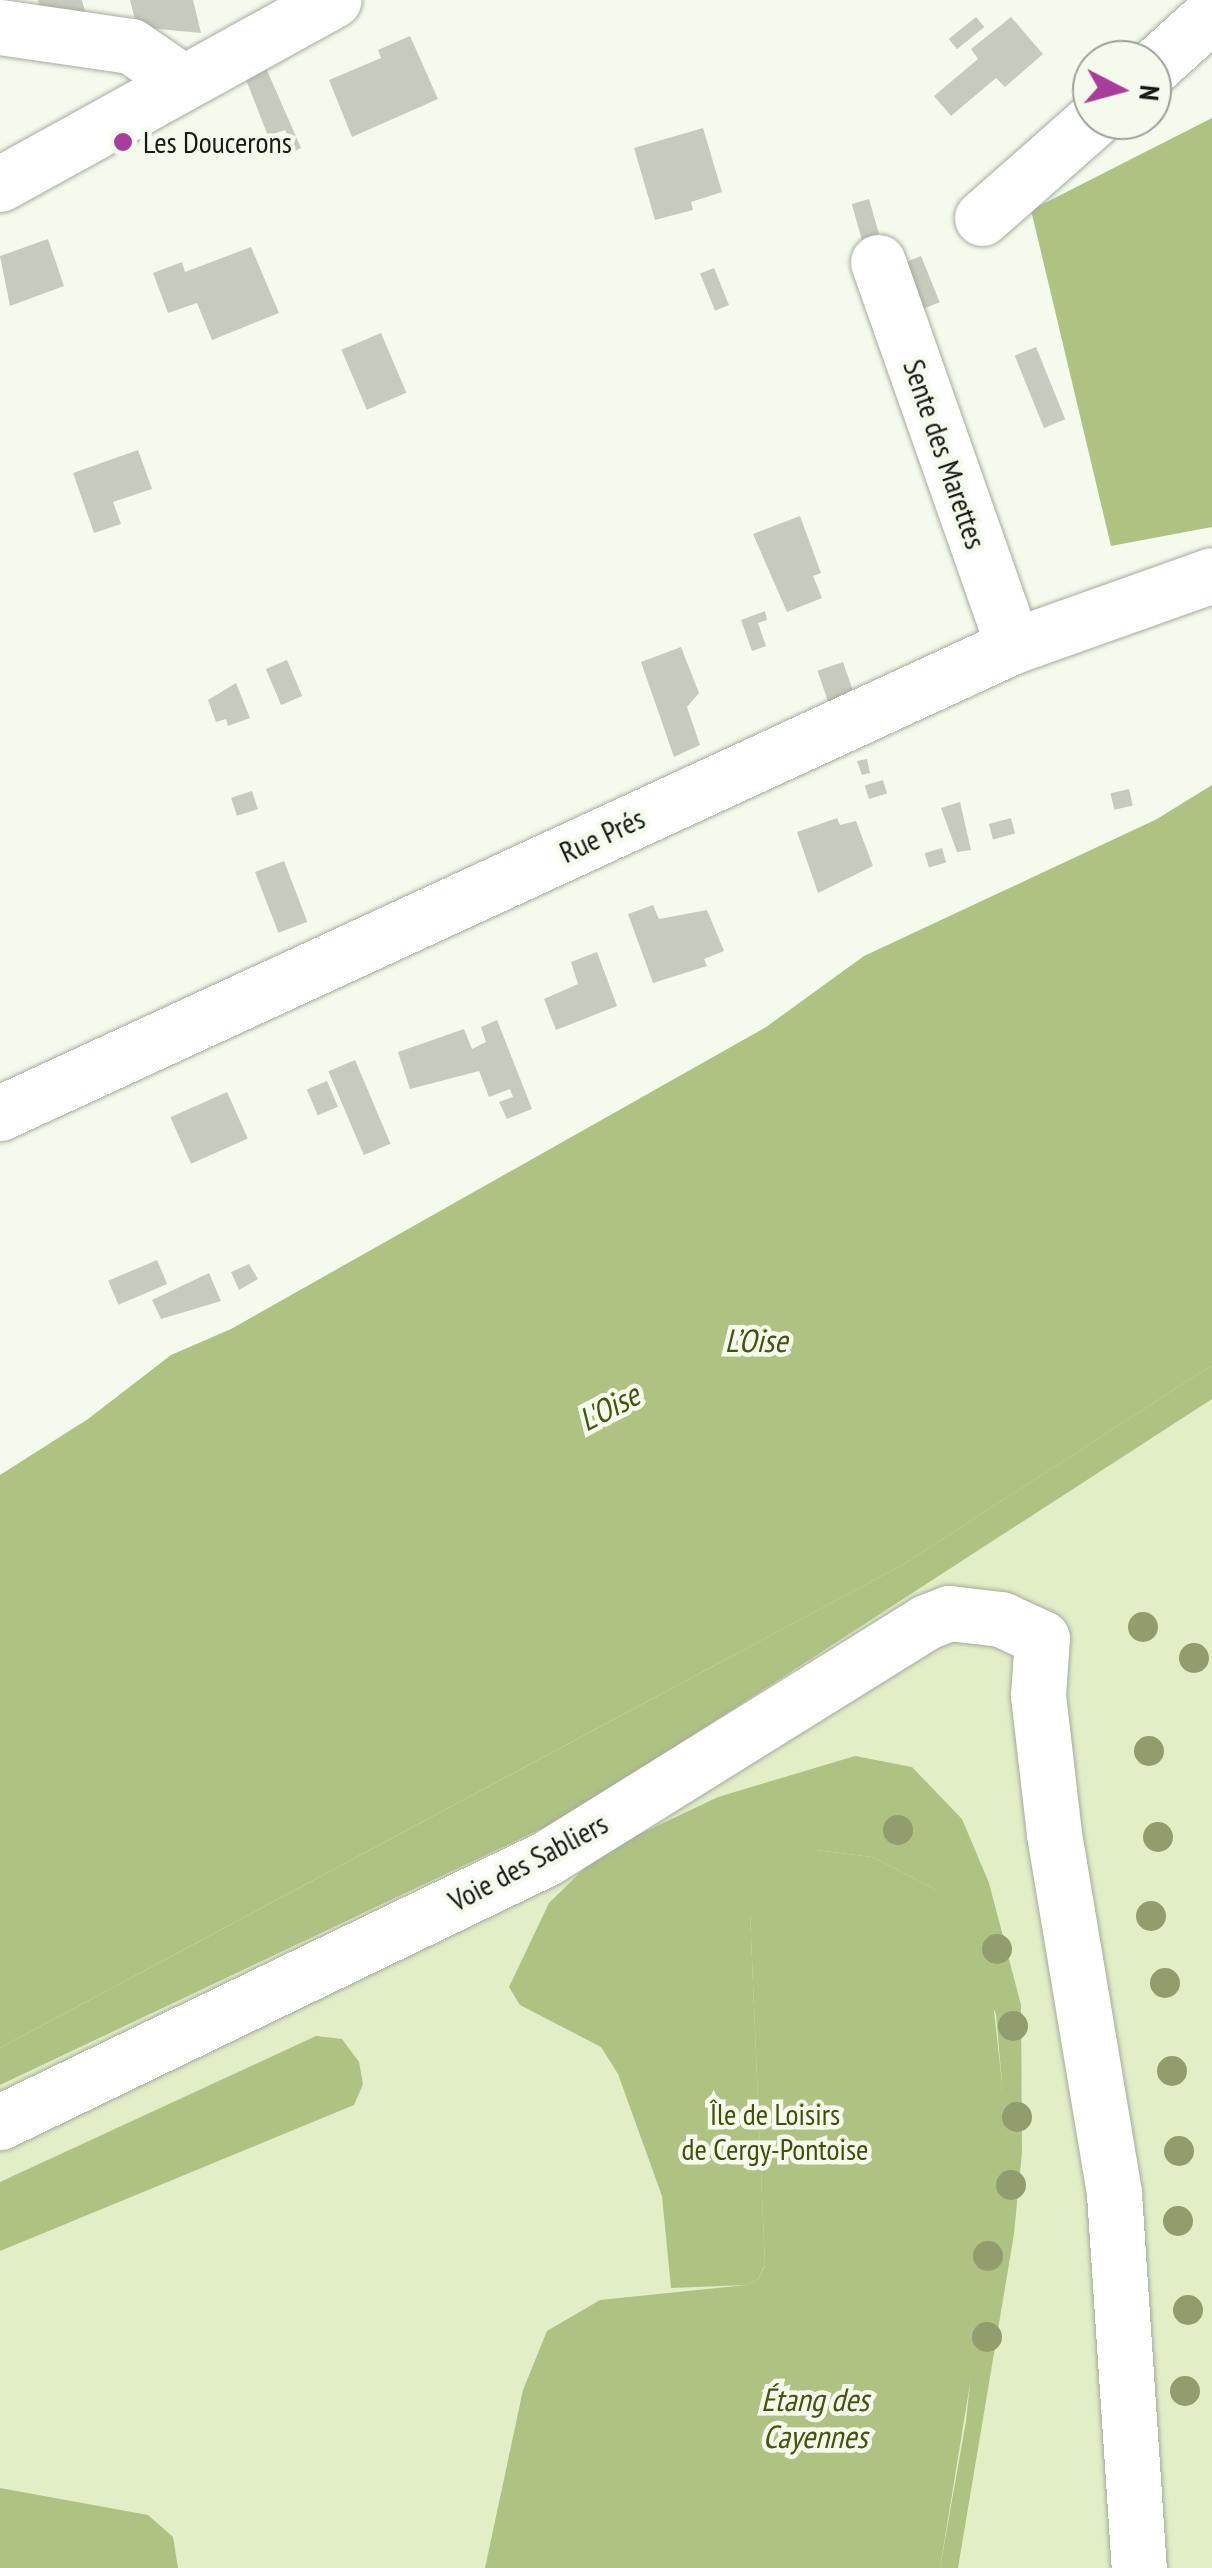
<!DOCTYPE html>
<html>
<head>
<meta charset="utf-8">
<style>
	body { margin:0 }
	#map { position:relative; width:1212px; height:2568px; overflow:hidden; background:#f5fbec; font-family:"PT Sans Narrow",sans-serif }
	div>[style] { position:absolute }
	.green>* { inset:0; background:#e1eec6 }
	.forest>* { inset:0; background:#aec382 }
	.water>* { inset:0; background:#aec282 }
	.building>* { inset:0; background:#c6cbbd; transform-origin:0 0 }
	.roads { filter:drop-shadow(0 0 2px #a6aa9d) drop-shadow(0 0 2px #a6aa9d) }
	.minor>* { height:55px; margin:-27.5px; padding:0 27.5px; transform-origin:27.5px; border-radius:27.5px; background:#fff }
	.trees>* { width:30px; height:30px; margin:-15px; border-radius:50%; background:#919d6d }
	.dots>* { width:28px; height:28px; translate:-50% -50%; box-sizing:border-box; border:5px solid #f5fbec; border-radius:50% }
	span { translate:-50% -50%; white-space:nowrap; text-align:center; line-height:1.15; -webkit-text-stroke:9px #f5fbec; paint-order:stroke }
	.poi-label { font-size:30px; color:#161813 }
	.left { translate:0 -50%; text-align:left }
	.street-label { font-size:30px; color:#161813 }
	.park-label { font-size:30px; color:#3f5005 }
	.water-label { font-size:32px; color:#43540c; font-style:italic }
	.north { position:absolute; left:1072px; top:40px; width:100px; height:100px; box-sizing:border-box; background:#f5fbec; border:2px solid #9ca095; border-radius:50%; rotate:96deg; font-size:28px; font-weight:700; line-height:40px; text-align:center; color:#161813 }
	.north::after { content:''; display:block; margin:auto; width:35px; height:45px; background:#a93d9c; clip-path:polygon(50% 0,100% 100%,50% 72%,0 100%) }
</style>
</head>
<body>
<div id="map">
	<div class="green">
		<i style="clip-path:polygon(1212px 1365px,1212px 2568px,0 2568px,0 2048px,697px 1678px)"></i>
	</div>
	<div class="forest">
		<i style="clip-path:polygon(1212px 118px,1212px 527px,1111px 546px,1031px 210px)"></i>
		<i style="clip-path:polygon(1212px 1365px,1212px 1399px,568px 1816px,0 2085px,0 2048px,904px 1564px)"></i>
		<i style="clip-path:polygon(855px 1756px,912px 1767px,962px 1819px,989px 1883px,1021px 2005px,1022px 2152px,1014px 2234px,958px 2568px,940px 2568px,966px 2421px,1002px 2083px,996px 2014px,935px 1889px,872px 1857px,815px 1850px,750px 1912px,765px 2265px,758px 2279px,746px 2285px,671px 2288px,662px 2196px,618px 2074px,601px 2047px,520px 2005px,509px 1987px,549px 1903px,600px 1853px,718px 1797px)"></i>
		<i style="clip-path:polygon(316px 2036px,342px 2039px,359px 2062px,363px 2084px,354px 2105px,0 2251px,0 2182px)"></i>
		<i style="clip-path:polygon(0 2488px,148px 2515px,173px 2537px,178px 2568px,0 2568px)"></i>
	</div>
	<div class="water">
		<i style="clip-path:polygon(1212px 785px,1212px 1365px,904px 1564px,0 2048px,0 1475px,88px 1419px,171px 1355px,231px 1329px,766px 1027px,864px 956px,1157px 819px)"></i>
		<i style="clip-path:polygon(815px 1850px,872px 1857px,935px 1889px,955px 1909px,990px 1975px,1002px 2083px,990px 2261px,940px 2568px,485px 2568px,523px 2390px,547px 2331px,600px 2300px,746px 2285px,758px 2279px,765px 2266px,750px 1912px,757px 1889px,774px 1868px)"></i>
	</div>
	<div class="building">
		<i style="clip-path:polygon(38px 0,82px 0,87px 19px,41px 12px)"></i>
		<i style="clip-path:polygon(130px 0,193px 0,201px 33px,137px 27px)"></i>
		<i style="left:976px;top:17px;width:13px;height:35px;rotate:51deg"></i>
		<i style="clip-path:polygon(1011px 17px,1043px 54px,1005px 87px,996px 78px,951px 116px,934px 96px,978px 59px,971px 49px)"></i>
		<i style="clip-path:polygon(410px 36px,438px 99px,352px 137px,329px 80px,381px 58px,378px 50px)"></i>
		<i style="clip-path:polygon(266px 68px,301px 148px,295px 151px,285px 130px,268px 136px,245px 77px)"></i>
		<i style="clip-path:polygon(703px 128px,722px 192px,691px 202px,693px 210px,655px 220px,634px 148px)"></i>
		<i style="left:869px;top:199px;width:46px;height:18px;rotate:74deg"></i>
		<i style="clip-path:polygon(48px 239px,64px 286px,10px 306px,0 256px)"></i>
		<i style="clip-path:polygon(251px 247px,279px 313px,212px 340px,197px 303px,168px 313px,153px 273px,182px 262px,185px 272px)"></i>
		<i style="left:921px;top:256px;width:50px;height:22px;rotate:68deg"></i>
		<i style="left:714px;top:268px;width:40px;height:15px;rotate:68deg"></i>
		<i style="left:381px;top:333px;width:65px;height:43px;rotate:67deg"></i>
		<i style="left:1036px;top:347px;width:78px;height:23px;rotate:68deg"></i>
		<i style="clip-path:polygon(138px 450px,152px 489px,113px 502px,121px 524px,94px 533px,73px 473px)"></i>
		<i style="clip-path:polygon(800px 516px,821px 573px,813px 576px,822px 598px,787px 612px,753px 534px)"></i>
		<i style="clip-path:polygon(765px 611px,767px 620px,758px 623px,766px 646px,752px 651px,741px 620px)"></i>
		<i style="clip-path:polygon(681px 647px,699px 693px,687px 707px,700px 745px,674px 757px,641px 662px)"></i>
		<i style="left:287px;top:660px;width:39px;height:23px;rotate:67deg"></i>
		<i style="left:843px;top:662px;width:42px;height:27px;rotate:71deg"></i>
		<i style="clip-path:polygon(236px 683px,250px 718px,228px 726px,226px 719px,216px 722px,208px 700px)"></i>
		<i style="clip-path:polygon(867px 759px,870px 773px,862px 775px,857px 761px)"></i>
		<i style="left:883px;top:780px;width:14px;height:19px;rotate:73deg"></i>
		<i style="left:1129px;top:789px;width:17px;height:19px;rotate:77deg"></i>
		<i style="left:252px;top:791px;width:19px;height:22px;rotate:72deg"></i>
		<i style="clip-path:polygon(960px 802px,971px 850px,957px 852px,941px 808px)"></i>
		<i style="clip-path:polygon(837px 818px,840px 825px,856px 821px,873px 866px,818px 893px,797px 832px)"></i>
		<i style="left:1011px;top:818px;width:16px;height:23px;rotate:75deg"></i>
		<i style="left:942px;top:848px;width:15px;height:18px;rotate:74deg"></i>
		<i style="left:284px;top:861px;width:65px;height:31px;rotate:69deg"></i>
		<i style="clip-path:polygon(653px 905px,659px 919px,707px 910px,724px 951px,704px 959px,707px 966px,653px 983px,628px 914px)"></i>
		<i style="clip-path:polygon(597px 952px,617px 1006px,556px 1030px,544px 999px,578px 984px,571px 962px)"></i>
		<i style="clip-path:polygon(497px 1020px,532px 1109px,507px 1119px,499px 1102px,513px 1097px,510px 1089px,489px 1097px,479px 1071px,410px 1089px,398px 1052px,464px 1029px,472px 1049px,486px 1042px,481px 1027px)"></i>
		<i style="left:355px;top:1060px;width:91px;height:29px;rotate:67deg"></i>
		<i style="left:327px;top:1081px;width:28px;height:22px;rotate:67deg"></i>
		<i style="left:227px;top:1092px;width:51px;height:62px;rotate:66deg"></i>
		<i style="left:157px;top:1260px;width:26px;height:53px;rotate:67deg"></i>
		<i style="clip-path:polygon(249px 1264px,258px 1279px,239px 1290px,231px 1272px)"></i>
		<i style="clip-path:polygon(209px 1273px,221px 1301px,161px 1319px,152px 1300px)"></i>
	</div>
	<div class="roads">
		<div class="minor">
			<i style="left:0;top:27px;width:132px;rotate:8.3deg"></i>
			<i style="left:131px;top:46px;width:63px;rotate:34.7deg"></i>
			<i style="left:1152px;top:68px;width:81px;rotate:-42deg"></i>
			<i style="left:0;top:184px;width:381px;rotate:-28.9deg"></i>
			<i style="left:982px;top:218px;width:148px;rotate:-41.4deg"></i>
			<i style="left:878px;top:262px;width:407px;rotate:70.6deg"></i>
			<i style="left:0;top:1113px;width:1115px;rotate:-24.75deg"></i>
			<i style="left:1013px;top:646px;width:211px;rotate:-19.6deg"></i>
			<i style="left:0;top:2122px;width:607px;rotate:-25.76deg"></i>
			<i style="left:547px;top:1858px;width:446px;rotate:-31.9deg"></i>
			<i style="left:926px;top:1622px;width:25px;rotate:-21deg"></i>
			<i style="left:949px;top:1613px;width:52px;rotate:6.6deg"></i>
			<i style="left:1001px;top:1619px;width:45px;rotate:24.9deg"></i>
			<i style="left:1042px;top:1638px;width:57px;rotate:94deg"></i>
			<i style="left:1038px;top:1695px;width:140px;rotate:83.4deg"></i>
			<i style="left:1054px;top:1834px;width:365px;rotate:80.5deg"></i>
			<i style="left:1114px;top:2194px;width:375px;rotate:86.2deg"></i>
		</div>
	</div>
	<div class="trees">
		<i style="left:1143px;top:1627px"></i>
		<i style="left:1194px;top:1658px"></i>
		<i style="left:1149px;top:1751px"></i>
		<i style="left:898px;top:1830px"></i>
		<i style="left:1158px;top:1837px"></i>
		<i style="left:1151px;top:1916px"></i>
		<i style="left:997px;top:1949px"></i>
		<i style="left:1165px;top:1983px"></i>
		<i style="left:1013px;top:2026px"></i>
		<i style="left:1172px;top:2071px"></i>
		<i style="left:1017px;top:2117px"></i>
		<i style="left:1179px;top:2151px"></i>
		<i style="left:1011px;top:2185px"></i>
		<i style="left:1178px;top:2221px"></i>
		<i style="left:988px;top:2256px"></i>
		<i style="left:1188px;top:2310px"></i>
		<i style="left:987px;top:2337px"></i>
		<i style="left:1185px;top:2391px"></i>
	</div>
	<div class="dots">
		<i style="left:123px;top:142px;background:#a93d9c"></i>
	</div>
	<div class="poi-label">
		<span class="left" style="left:143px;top:142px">Les Doucerons</span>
	</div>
	<div class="street-label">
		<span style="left:945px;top:454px;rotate:71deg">Sente des Marettes</span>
		<span style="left:602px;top:835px;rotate:-25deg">Rue Prés</span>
		<span style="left:528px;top:1862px;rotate:-28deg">Voie des Sabliers</span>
	</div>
	<div class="park-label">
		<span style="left:775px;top:2131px">Île de Loisirs<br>de Cergy-Pontoise</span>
	</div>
	<div class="water-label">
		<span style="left:756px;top:1340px">L’Oise</span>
		<span style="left:609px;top:1407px;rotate:-28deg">L'Oise</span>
		<span style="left:815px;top:2418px">Étang des<br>Cayennes</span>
	</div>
	<div class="north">N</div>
</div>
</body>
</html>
